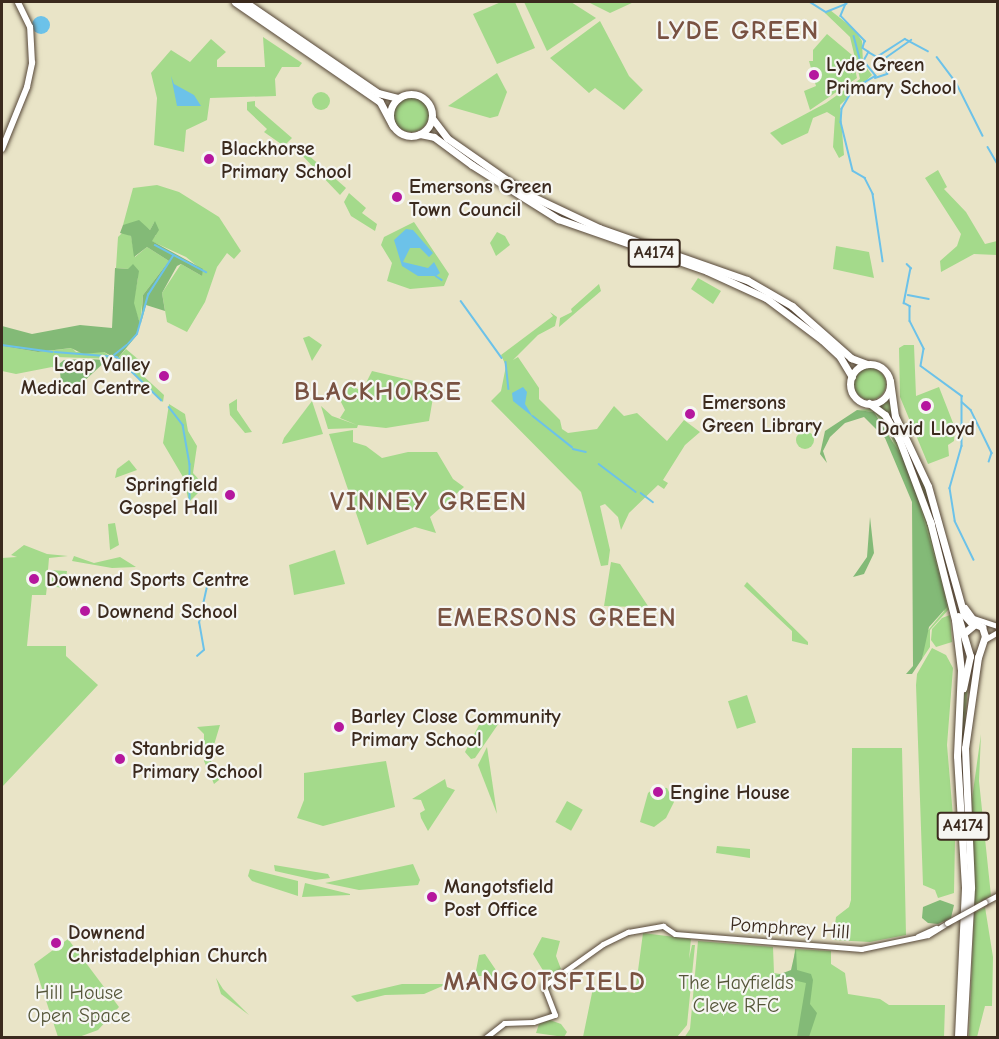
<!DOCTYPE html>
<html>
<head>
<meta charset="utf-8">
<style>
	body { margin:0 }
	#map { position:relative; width:999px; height:1039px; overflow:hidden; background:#e9e4c7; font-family:"Comic Neue",sans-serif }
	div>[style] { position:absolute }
	.green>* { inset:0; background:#a4da8b; transform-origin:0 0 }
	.round { border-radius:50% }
	.forest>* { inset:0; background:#83ba77 }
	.water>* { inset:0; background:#6cc2e9 }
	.stream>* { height:1.5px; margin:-0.75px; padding:0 0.75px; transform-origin:0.75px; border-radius:0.75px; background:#6cc2e9 }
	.roads { filter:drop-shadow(0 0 2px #554637) drop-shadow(0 0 2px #554637) }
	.secondary>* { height:5px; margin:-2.5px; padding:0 2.5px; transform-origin:2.5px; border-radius:2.5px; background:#fff }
	.primary>* { height:6px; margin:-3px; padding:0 3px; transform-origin:3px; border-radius:3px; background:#fff }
	.trunk>* { height:7px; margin:-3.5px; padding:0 3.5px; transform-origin:3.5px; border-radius:3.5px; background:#fff }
	.trunk>.ring { margin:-3.5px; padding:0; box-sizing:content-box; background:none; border:7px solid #fff; border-radius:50% }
	.bridges { filter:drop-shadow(0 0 2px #554637) drop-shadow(0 0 2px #554637) }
	.secondary-bridge>* { height:5px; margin:-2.5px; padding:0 2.5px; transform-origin:2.5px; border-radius:2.5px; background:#fff }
	.dots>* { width:16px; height:16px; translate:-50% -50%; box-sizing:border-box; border:3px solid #f6f6f2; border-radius:50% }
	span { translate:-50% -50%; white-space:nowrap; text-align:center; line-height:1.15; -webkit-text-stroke:4.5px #f6f6f2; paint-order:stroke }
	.shield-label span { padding:2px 4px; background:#f6f6f2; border:2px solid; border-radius:4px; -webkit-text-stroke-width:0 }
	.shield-label { font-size:18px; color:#3b2a1e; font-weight:700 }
	.poi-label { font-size:20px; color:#3b2a1e; font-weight:700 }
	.left { translate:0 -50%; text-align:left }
	.right { translate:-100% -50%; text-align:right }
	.street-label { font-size:20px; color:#3b2a1e }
	.park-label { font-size:20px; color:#555639 }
	.district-label { font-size:26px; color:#795242; font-weight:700; letter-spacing:1.5px }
	.frame { position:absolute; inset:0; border:3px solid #3b2a1e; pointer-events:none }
</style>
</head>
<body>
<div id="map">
	<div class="green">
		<i style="clip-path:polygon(501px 2px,515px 2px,535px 48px,497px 64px,473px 14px)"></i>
		<i style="clip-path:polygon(524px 2px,571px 2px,596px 18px,547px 51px)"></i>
		<i style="clip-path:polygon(588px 2px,634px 2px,610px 13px)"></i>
		<i style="clip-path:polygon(830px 10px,854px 29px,862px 41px,863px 63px,872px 75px,840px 105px,844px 155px,839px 158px,833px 147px,835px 117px,827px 112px,813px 118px,808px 133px,782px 145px,770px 133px,826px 103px,860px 79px,850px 37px,825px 13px)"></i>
		<i style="clip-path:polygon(600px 21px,629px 76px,643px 90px,624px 110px,595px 88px,589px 93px,550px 58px)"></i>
		<i style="clip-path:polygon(827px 34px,852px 55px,857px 78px,810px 110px,804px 91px,816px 86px,809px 61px,813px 61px,813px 50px)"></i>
		<i style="clip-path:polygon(263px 37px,302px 63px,299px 67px,282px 67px,275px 79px,276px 96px,210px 98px,207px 120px,186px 130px,184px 152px,154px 145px,157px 98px,151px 73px,171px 50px,190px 62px,211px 39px,226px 52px,217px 60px,217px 67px,265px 67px)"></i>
		<i style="clip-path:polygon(497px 73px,507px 92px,498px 116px,490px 118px,448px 106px)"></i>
		<i class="round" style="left:312px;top:92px;width:18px;height:18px"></i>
		<i class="round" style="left:393px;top:96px;width:36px;height:36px"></i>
		<i style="clip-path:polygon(255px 101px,255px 106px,292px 138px,284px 146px,264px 132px,267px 129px,247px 110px,247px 102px)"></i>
		<i style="clip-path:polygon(299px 147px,346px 188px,340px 195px,297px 150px)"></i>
		<i style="clip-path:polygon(938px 170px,947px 187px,944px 189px,966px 212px,985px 244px,997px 241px,997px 255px,974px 254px,941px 272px,940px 261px,957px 246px,961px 234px,925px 178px)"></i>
		<i style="clip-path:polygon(157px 185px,179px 192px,219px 217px,241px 251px,234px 259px,227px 253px,217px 267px,205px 302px,187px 332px,167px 322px,162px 293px,181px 264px,202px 276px,202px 270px,186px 257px,151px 241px,156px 235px,154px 223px,150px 230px,142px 224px,123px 225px,133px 188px)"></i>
		<i style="clip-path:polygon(349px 193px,366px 208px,362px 213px,377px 224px,375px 231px,351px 216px,344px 202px)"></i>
		<i style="clip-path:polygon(414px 222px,449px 274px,444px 286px,410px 289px,387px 281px,392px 263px,381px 245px,384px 237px)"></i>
		<i style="clip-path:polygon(123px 232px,131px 236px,135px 257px,147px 247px,169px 261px,143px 295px,140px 324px,133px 303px,138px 278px,128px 269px,116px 268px,118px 237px)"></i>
		<i style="clip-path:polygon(497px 232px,505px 236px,510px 245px,496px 256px,490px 243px)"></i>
		<i style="clip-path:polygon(836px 246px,869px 252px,874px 278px,833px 269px)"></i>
		<i style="clip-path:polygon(698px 278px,721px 291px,713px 304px,691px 289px)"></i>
		<i style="clip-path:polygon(599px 284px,601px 291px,559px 327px,560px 318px,572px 312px,571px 309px)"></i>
		<i style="clip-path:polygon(550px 312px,557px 317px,555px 326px,538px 335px,513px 360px,518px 357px,539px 388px,539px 399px,560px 420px,562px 429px,568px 433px,597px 429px,614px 406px,624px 416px,637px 413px,667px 441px,684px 420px,700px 432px,685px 445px,663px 480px,668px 483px,664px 489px,658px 485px,629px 513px,621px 530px,618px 517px,605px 504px,600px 506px,610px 550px,608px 565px,601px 566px,581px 492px,491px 401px,501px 391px,506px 366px,501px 355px,553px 316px)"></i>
		<i style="clip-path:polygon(309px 336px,322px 345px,312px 361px,303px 338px)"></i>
		<i style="clip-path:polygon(904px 345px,914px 345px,916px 396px,939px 387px,955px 428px,954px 441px,948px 445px,949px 456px,928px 464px,900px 397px,899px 348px)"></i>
		<i style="clip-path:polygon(2px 346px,38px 352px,72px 348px,76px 352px,104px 352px,114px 359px,55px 357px,58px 370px,52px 367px,16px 374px,2px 371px)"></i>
		<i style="clip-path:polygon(126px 349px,145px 365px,140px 373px,164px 395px,163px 402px,117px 359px)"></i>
		<i class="round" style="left:854px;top:368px;width:32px;height:32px"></i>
		<i style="clip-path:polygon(372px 371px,435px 386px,429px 421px,386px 428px,358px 425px,357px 428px,328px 429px,321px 406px,332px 416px,357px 425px,340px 418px,345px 410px,339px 398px,347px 384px,362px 391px)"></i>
		<i style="clip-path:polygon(890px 397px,925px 487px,960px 609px,916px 470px,897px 430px,880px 406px)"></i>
		<i style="clip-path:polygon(237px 399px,237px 410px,252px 432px,245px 433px,230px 415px,229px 404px)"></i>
		<i style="clip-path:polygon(312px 401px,323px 434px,282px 444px,284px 438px)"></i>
		<i style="clip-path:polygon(169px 404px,185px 414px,188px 431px,197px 446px,193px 473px,205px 486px,189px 502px,183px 477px,163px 443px)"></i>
		<i style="clip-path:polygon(870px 409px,883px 417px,895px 439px,921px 497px,949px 609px,930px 630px,930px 647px,922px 659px,925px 634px,944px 611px,944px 591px,890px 433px,874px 412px,857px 410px)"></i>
		<i style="clip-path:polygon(353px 430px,353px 442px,366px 446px,382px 458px,408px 452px,437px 452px,453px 479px,464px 487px,430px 517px,436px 533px,415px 527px,367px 545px,329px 434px)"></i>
		<i class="round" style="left:796px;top:431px;width:18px;height:18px"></i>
		<i style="clip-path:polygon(129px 460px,137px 470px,115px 478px,117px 469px)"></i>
		<i style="clip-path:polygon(115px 523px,119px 545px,110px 550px,108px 524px)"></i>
		<i style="clip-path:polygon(24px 545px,47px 554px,68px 556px,49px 558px,48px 570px,67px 571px,65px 588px,47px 586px,46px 595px,32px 595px,27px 646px,66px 646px,66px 656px,98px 685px,2px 787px,2px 558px,17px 557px,11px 555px)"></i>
		<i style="clip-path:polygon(335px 550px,345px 584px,294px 595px,289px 565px)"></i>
		<i style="clip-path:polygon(74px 556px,94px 563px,120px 557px,136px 567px,112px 568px,72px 561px)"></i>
		<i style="clip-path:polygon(611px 562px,620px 564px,654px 615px,635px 607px,604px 606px)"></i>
		<i style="clip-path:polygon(747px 582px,808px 642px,808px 645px,792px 641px,792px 631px,744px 586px)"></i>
		<i style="clip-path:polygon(950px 615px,952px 642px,936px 647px,931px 640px,932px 629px,942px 618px)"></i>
		<i style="clip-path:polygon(932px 648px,946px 655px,953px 668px,947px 745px,955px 840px,954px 893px,938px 898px,935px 890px,923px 885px,916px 685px,917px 674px)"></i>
		<i style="clip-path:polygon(968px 682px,964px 737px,966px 860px,960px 753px,961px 704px)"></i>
		<i style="left:747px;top:695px;width:29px;height:20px;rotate:72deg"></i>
		<i style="clip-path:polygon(503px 717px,475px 758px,471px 759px,465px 752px,480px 723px)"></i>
		<i style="clip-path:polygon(220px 725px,210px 758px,219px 780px,214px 784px,204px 761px,204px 734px,197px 727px)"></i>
		<i style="clip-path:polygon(981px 734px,979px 781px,991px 896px,974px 905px,972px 799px)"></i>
		<i style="clip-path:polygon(487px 747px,497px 814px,478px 765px)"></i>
		<i style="clip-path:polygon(852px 748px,902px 748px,906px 935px,870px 942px,833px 940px,836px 917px,849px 907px,851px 900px)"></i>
		<i style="clip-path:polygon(386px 761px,395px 807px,323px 826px,297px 818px,304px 800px,304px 773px)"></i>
		<i style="clip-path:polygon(445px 779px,447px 787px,455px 790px,428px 831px,421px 818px,420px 813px,425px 810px,421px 800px,412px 799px)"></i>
		<i style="clip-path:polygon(656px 787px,667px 788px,674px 802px,666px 818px,654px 827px,640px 822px,648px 793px)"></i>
		<i style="left:567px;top:801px;width:18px;height:24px;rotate:29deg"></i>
		<i style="clip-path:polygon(717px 846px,750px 849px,750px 858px,716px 853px)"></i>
		<i style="clip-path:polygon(413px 864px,420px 880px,418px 885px,359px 890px,325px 883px)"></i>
		<i style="clip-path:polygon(274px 865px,328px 874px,330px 878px,315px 880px,275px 871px)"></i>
		<i style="clip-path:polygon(250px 869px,298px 881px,298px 896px,252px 881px,248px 876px)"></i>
		<i style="clip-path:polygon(305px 883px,350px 894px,350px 895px,302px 897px)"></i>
		<i style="clip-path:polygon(985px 907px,993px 957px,992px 1006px,985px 1006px,977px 1037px,969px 1037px,974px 913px)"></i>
		<i style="clip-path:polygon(643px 933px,691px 939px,689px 959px,692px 945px,695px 945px,687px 1025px,677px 1037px,583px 1037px,593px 988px,635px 993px)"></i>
		<i style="clip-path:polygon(542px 937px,560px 941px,556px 956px,561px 969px,547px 977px,533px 954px)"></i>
		<i style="clip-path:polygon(68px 939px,119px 1007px,98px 1030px,79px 1037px,58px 1037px,34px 964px)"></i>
		<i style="clip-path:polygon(698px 941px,773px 947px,774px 973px,792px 976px,795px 949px,831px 951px,831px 964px,845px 973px,848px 994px,880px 999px,889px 1005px,945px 1005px,944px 1037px,684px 1038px,690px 1029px)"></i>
		<i style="clip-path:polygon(485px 954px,498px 973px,491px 979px,490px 976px,475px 976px,479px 955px)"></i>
		<i style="clip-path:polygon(216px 978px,223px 989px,249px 1015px,221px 994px)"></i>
		<i style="clip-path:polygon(402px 984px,447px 984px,424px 994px,385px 995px,357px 1002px,351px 996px)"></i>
		<i style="clip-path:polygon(550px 1020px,561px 1024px,567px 1032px,564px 1037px,536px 1033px,539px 1024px)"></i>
	</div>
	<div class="forest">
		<i style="clip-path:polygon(139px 220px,150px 230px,155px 221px,159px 230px,152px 241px,203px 269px,202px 276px,181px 264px,177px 266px,162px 293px,165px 311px,146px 305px,141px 323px,143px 295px,169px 261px,147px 247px,134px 257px,131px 236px,120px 233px,123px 225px)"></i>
		<i style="clip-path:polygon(133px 264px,139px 271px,134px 303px,140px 324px,137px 335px,117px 359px,104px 352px,83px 354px,71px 348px,38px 352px,2px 346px,2px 326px,32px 334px,80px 325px,112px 328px,115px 268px,128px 269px)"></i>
		<i style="clip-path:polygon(64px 360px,87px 359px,107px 360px,83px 382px,73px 386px,61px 381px,59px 364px)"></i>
		<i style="clip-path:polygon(857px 410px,874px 412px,909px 468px,944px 591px,947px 607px,929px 627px,922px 659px,912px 674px,906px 674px,913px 666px,912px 502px,885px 438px,864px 417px,845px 423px,830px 437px,823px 451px,827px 463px,820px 454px,825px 431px)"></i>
		<i style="clip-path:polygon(870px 517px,874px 553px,864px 574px,853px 577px,867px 557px)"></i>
		<i style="clip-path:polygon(940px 900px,954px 905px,951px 918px,938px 924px,928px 923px,922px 918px,923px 907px)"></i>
		<i style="clip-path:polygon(796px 948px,797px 970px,811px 974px,813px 980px,810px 1004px,817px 1013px,809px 1037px,797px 1037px,806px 983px,775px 976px,791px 970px)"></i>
	</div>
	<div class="water">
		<i class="round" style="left:32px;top:16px;width:18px;height:18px"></i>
		<i style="clip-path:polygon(171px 76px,174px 84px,194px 95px,201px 106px,177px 106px)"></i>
		<i style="clip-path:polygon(406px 229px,413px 230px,433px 253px,429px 257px,420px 248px,410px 248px,403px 262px,428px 268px,434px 262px,440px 273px,436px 276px,418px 276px,402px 266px,394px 240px)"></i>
		<i style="clip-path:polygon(523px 387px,527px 392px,525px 404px,533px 417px,513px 401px,512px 393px)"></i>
	</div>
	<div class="stream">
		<i style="left:810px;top:2px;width:19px;rotate:32deg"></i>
		<i style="left:826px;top:12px;width:22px;rotate:-22deg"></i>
		<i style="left:846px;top:4px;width:13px;rotate:113deg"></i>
		<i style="left:841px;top:16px;width:35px;rotate:46deg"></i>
		<i style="left:865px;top:41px;width:7px;rotate:106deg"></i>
		<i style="left:863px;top:48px;width:7px;rotate:34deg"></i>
		<i style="left:869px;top:52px;width:10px;rotate:119deg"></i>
		<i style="left:864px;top:61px;width:19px;rotate:51deg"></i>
		<i style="left:876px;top:76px;width:27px;rotate:149deg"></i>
		<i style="left:853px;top:90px;width:22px;rotate:120deg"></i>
		<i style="left:842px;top:109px;width:13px;rotate:94deg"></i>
		<i style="left:841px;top:122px;width:50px;rotate:76.2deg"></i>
		<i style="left:853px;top:171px;width:14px;rotate:30deg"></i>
		<i style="left:865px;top:178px;width:18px;rotate:63deg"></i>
		<i style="left:873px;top:194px;width:68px;rotate:81.5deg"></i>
		<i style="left:854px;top:36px;width:34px;rotate:75deg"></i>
		<i style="left:870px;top:53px;width:8px;rotate:30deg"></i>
		<i style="left:877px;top:57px;width:33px;rotate:-33deg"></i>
		<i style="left:905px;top:39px;width:26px;rotate:28deg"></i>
		<i style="left:937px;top:57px;width:31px;rotate:53deg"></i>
		<i style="left:956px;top:82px;width:60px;rotate:63.4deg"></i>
		<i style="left:875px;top:78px;width:13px;rotate:-18deg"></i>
		<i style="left:887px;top:74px;width:15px;rotate:-101deg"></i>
		<i style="left:884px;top:59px;width:33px;rotate:-35deg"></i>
		<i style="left:988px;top:147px;width:20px;rotate:60deg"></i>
		<i style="left:155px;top:245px;width:58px;rotate:27.9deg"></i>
		<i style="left:907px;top:264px;width:6px;rotate:45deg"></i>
		<i style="left:911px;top:268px;width:36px;rotate:101deg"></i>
		<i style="left:904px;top:303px;width:7px;rotate:27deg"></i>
		<i style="left:910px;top:306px;width:15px;rotate:90deg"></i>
		<i style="left:910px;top:321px;width:31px;rotate:63deg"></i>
		<i style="left:924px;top:349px;width:17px;rotate:100deg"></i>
		<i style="left:921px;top:366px;width:51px;rotate:36.2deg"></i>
		<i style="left:962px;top:396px;width:50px;rotate:90deg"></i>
		<i style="left:962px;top:446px;width:44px;rotate:105.9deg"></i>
		<i style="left:950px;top:488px;width:33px;rotate:81deg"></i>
		<i style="left:955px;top:521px;width:43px;rotate:64deg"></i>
		<i style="left:436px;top:276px;width:7px;rotate:34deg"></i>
		<i style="left:908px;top:295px;width:21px;rotate:11deg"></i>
		<i style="left:461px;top:301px;width:70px;rotate:54.3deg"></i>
		<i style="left:128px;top:344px;width:13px;rotate:-48deg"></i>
		<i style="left:137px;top:334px;width:41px;rotate:-74.2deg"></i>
		<i style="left:148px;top:295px;width:46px;rotate:-57.3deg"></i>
		<i style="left:2px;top:345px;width:51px;rotate:7.8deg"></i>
		<i style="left:55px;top:352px;width:62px;rotate:4.6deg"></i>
		<i style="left:117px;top:357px;width:62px;rotate:44.3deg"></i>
		<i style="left:114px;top:355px;width:16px;rotate:-38deg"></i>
		<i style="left:506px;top:362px;width:27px;rotate:84deg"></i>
		<i style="left:962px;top:402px;width:12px;rotate:42deg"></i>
		<i style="left:971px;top:410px;width:48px;rotate:64deg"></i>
		<i style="left:992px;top:453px;width:9px;rotate:108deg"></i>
		<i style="left:169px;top:407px;width:23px;rotate:52deg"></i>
		<i style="left:183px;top:425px;width:40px;rotate:80deg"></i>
		<i style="left:190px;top:464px;width:35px;rotate:90deg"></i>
		<i style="left:533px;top:416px;width:50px;rotate:38.5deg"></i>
		<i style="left:573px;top:449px;width:13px;rotate:13deg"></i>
		<i style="left:599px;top:464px;width:46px;rotate:37.1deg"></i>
		<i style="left:641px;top:493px;width:15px;rotate:37deg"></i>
		<i style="left:197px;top:656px;width:9px;rotate:-41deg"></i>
		<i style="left:204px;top:650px;width:27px;rotate:-100deg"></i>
		<i style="left:199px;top:623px;width:42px;rotate:-77.6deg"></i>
	</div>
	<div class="roads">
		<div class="secondary">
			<i style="left:965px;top:607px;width:14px;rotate:54deg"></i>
			<i style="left:973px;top:618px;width:26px;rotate:18deg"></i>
			<i style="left:984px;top:640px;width:16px;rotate:-30deg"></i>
			<i style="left:985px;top:902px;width:15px;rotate:-28deg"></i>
			<i style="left:918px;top:936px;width:20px;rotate:-24deg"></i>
			<i style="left:485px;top:1038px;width:24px;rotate:-38deg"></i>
			<i style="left:504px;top:1023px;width:29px;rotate:-2deg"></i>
			<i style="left:533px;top:1022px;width:23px;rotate:-18deg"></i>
			<i style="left:555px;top:1015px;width:31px;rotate:-111deg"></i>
			<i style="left:544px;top:986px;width:72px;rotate:-35.4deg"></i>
			<i style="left:603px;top:944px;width:28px;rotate:-26deg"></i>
			<i style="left:628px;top:932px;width:36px;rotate:-10deg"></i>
			<i style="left:663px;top:926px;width:14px;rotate:34deg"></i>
			<i style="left:675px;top:934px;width:187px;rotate:4.6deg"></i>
			<i style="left:861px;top:949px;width:68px;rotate:-11.8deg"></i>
			<i style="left:928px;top:935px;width:22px;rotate:-32deg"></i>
		</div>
		<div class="primary">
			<i style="left:2px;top:149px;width:67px;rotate:-68deg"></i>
			<i style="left:27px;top:87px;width:25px;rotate:-78deg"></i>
			<i style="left:32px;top:63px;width:36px;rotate:-93deg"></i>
			<i style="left:30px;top:27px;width:28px;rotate:-116deg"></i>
		</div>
		<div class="trunk">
			<i style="left:235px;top:2px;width:176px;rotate:34.6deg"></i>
			<i style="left:380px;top:102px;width:27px;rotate:62deg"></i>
			<i style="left:245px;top:2px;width:161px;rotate:34.4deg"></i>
			<i style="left:378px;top:93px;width:21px;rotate:14deg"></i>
			<i class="ring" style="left:390px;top:94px;width:35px;height:35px"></i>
			<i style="left:432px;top:118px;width:25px;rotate:53deg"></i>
			<i style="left:447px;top:138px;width:98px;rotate:35deg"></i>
			<i style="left:527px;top:194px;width:80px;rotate:25.3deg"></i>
			<i style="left:599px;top:228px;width:157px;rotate:19.4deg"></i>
			<i style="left:747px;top:280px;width:52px;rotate:30deg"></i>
			<i style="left:792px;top:306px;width:79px;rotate:41.4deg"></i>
			<i style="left:851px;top:358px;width:17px;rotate:21deg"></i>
			<i style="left:420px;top:134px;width:14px;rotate:12deg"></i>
			<i style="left:434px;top:137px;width:47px;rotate:36.4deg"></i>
			<i style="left:472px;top:165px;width:102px;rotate:32.1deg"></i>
			<i style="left:558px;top:219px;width:158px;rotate:19.2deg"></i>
			<i style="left:707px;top:271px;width:65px;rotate:24.6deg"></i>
			<i style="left:766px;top:298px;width:70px;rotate:36.9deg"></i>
			<i style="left:822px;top:340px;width:25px;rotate:43deg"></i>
			<i style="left:840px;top:357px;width:23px;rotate:59deg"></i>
			<i class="ring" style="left:850px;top:364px;width:33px;height:33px"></i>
			<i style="left:890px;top:381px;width:35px;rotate:82deg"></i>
			<i style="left:895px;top:416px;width:77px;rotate:64.8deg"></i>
			<i style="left:928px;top:486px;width:134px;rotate:74.4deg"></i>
			<i style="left:964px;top:615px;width:12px;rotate:48deg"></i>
			<i style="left:869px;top:403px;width:20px;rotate:37deg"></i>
			<i style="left:885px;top:415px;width:28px;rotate:60deg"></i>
			<i style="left:899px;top:439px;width:91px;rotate:69.4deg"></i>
			<i style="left:930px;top:521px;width:102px;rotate:75.8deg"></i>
			<i style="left:955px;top:620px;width:50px;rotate:83.2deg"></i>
			<i style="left:961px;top:670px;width:86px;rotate:92.7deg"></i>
			<i style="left:957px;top:756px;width:132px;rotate:86.5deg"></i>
			<i style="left:965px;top:888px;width:150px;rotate:92.7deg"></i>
			<i style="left:958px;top:616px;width:42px;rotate:73.3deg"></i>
			<i style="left:970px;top:656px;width:33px;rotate:102deg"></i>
			<i style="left:963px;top:634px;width:16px;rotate:-40deg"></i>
			<i style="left:975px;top:624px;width:8px;rotate:23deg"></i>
			<i style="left:982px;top:627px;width:9px;rotate:72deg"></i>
			<i style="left:985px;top:636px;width:22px;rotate:108deg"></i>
			<i style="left:978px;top:657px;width:92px;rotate:98.1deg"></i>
			<i style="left:965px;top:748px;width:140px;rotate:87.5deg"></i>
			<i style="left:971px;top:888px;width:150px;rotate:93.1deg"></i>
		</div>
	</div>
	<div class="bridges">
		<div class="secondary-bridge">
			<i style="left:947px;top:923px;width:43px;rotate:-28.9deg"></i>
		</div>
	</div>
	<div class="dots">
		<i style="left:814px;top:75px;background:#b5179e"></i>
		<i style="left:209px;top:159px;background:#b5179e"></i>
		<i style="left:397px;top:197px;background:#b5179e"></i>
		<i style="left:164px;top:376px;background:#b5179e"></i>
		<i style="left:926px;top:406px;background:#b5179e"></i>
		<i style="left:690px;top:414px;background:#b5179e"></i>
		<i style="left:230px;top:495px;background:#b5179e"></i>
		<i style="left:34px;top:579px;background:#b5179e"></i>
		<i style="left:85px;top:611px;background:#b5179e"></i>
		<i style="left:339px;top:727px;background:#b5179e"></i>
		<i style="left:120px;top:759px;background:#b5179e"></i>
		<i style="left:658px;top:792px;background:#b5179e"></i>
		<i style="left:432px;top:897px;background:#b5179e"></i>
		<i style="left:56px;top:943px;background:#b5179e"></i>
	</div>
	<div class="shield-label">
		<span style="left:654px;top:253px">A4174</span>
		<span style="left:963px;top:826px">A4174</span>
	</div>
	<div class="poi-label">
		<span class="left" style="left:826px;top:76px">Lyde Green<br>Primary School</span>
		<span class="left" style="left:221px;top:160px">Blackhorse<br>Primary School</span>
		<span class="left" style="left:409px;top:198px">Emersons Green<br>Town Council</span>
		<span class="right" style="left:150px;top:376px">Leap Valley<br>Medical Centre</span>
		<span class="left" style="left:702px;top:414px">Emersons<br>Green Library</span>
		<span style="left:926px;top:428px">David Lloyd</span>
		<span class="right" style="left:218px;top:496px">Springfield<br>Gospel Hall</span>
		<span class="left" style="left:46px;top:579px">Downend Sports Centre</span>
		<span class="left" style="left:97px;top:611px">Downend School</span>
		<span class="left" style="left:351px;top:728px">Barley Close Community<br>Primary School</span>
		<span class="left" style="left:132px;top:760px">Stanbridge<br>Primary School</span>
		<span class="left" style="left:670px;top:792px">Engine House</span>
		<span class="left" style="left:444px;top:898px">Mangotsfield<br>Post Office</span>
		<span class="left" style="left:68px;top:944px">Downend<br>Christadelphian Church</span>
	</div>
	<div class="street-label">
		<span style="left:790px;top:928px;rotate:4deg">Pomphrey Hill</span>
	</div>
	<div class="park-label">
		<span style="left:736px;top:994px">The Hayfields<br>Cleve RFC</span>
		<span style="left:79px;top:1004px">Hill House<br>Open Space</span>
	</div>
	<div class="district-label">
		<span style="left:738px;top:32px">LYDE GREEN</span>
		<span style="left:378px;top:393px">BLACKHORSE</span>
		<span style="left:429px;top:503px">VINNEY GREEN</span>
		<span style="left:557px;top:619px">EMERSONS GREEN</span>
		<span style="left:545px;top:983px">MANGOTSFIELD</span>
	</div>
	<div class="frame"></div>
</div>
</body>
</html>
